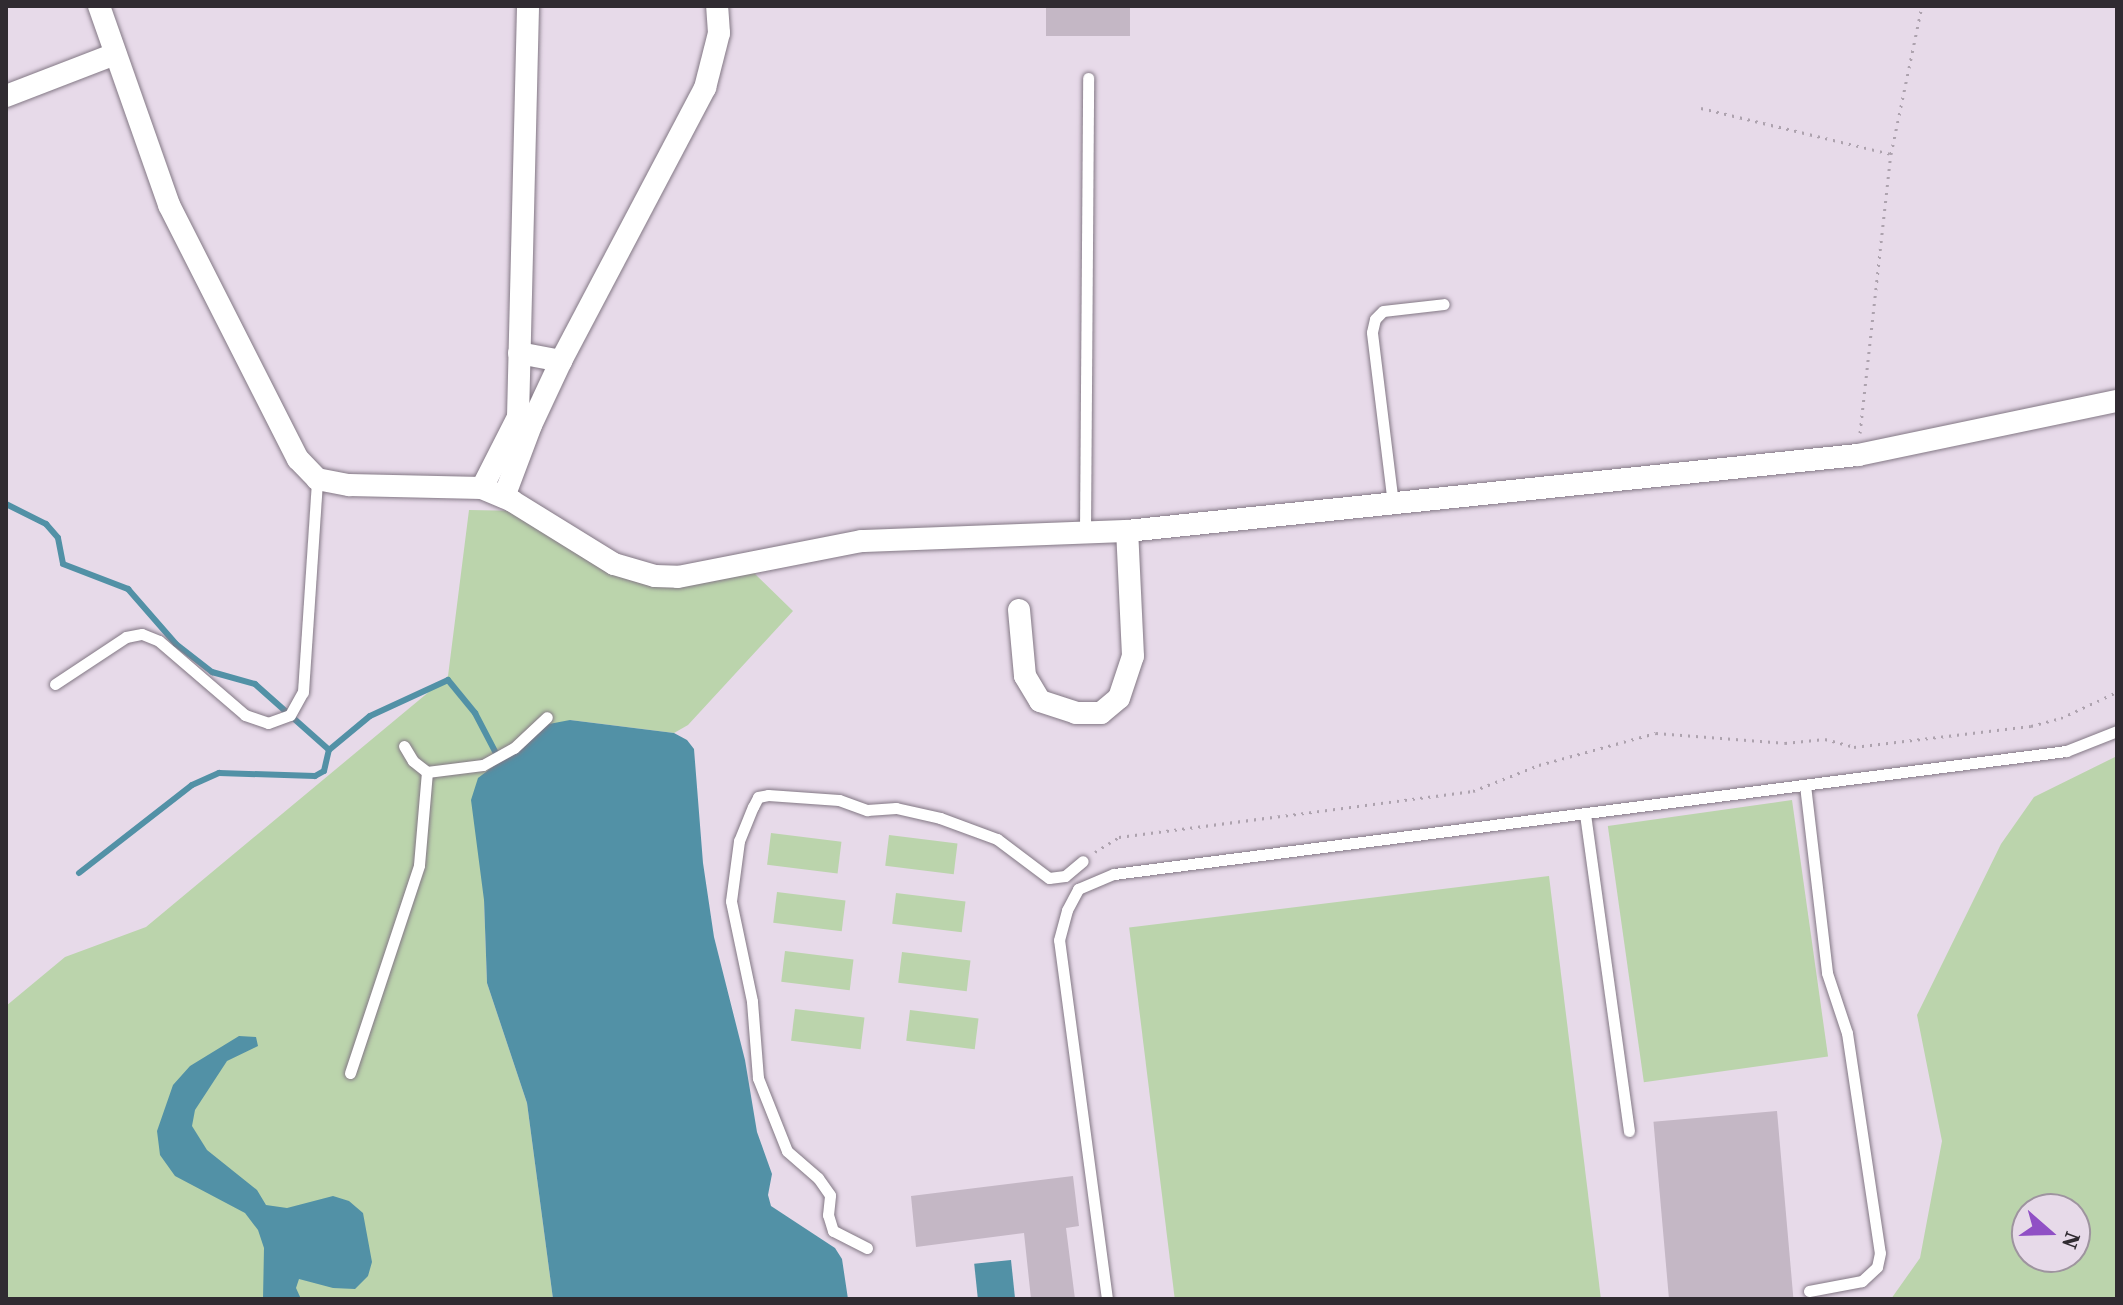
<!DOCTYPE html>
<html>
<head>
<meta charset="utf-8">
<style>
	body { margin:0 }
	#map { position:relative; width:2123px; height:1305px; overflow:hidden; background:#e7dae9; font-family:"Source Serif 4",serif }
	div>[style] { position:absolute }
	.green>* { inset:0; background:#bbd4ac; transform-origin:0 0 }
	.water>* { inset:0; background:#5291a6; transform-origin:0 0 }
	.stream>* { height:6px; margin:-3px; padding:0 3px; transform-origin:3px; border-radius:3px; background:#5291a6 }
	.building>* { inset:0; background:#c4b7c5; transform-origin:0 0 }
	.path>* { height:3px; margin-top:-1.5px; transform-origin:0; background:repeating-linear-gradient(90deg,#ada2ae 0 2px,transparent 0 8px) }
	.roads { filter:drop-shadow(0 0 2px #837885) drop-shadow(0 0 2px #837885) }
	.lane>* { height:11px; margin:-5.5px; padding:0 5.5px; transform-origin:5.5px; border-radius:5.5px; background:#fff }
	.street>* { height:22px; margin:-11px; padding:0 11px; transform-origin:11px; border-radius:11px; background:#fff }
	span { translate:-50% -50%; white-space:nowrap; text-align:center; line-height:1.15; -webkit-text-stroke:6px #e7dae9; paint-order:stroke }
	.frame { position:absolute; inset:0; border:8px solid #302b31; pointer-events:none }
	.north { position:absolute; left:2011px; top:1193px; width:80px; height:80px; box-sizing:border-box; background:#e7dae9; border:2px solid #9e949f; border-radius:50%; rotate:110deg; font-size:22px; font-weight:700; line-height:32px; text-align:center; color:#302b31 }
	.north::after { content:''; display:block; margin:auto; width:28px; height:36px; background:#9050c5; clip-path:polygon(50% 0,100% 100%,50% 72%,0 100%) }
</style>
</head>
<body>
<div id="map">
	<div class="green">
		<i style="clip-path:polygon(469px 510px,522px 511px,619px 567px,753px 572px,793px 611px,688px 725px,674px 733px,570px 720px,484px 900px,487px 983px,527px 1103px,553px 1299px,6px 1299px,6px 1006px,65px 957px,146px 927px,448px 676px)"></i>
		<i style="clip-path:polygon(evenodd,2117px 756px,2117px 1299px,1891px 1299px,1920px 1258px,1942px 1141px,1917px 1015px,2001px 844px,2034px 797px,2117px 756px,2027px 1209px,2075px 1209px,2075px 1257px,2027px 1257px,2027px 1209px)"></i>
		<i style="left:1792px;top:800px;width:259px;height:186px;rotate:82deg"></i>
		<i style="left:771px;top:833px;width:71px;height:32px;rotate:7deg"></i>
		<i style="left:889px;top:835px;width:69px;height:31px;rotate:7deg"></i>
		<i style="left:1549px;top:876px;width:426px;height:423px;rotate:83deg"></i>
		<i style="left:777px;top:892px;width:69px;height:31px;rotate:7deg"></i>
		<i style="left:896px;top:893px;width:70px;height:31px;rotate:7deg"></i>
		<i style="left:785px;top:951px;width:69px;height:31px;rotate:7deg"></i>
		<i style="left:902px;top:952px;width:69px;height:31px;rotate:7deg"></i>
		<i style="left:795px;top:1009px;width:70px;height:32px;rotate:7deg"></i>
		<i style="left:910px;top:1010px;width:69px;height:31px;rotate:7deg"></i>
	</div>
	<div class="water">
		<i style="clip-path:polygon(570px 720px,674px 733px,687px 740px,694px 749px,703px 863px,714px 937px,745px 1060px,757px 1132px,772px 1174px,768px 1195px,771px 1206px,835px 1248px,842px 1259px,848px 1299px,553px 1299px,527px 1103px,487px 983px,484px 900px,471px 800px,478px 778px,549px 724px)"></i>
		<i style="clip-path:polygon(239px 1036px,256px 1037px,258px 1046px,227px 1061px,195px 1110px,192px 1126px,207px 1150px,257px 1190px,266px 1205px,287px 1208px,333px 1196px,349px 1201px,363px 1213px,372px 1262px,368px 1276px,355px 1289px,333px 1288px,299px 1279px,296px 1288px,301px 1299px,263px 1299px,264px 1248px,258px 1230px,245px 1213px,175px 1176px,160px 1155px,157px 1131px,173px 1085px,190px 1066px)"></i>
		<i style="left:1011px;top:1260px;width:39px;height:37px;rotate:84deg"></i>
	</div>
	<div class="stream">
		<i style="left:6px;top:504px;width:45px;rotate:26.6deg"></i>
		<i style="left:46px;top:524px;width:18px;rotate:49deg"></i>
		<i style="left:58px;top:538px;width:26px;rotate:79deg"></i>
		<i style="left:63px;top:564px;width:70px;rotate:21deg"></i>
		<i style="left:128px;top:589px;width:73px;rotate:48.9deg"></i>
		<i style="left:176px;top:644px;width:46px;rotate:37.9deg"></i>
		<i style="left:212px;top:672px;width:45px;rotate:15.6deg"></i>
		<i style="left:255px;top:684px;width:99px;rotate:41.7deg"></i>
		<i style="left:329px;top:750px;width:53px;rotate:-39.7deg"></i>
		<i style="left:370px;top:716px;width:86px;rotate:-24.8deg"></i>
		<i style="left:448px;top:680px;width:43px;rotate:50.7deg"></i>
		<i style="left:475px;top:713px;width:50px;rotate:62.4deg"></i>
		<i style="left:79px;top:873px;width:143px;rotate:-37.9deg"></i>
		<i style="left:192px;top:785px;width:30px;rotate:-24deg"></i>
		<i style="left:219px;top:773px;width:96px;rotate:1.8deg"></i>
		<i style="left:315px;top:776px;width:10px;rotate:-29deg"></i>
		<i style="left:324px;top:771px;width:22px;rotate:-77deg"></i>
	</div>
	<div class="building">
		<i style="left:1046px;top:6px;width:84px;height:30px"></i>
		<i style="left:1777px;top:1111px;width:189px;height:124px;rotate:85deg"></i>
		<i style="clip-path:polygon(1073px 1176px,1079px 1226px,1066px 1228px,1075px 1299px,1031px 1299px,1024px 1233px,916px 1247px,911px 1196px)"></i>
	</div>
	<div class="path">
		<i style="left:1701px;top:108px;width:195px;rotate:13.6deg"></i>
		<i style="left:1860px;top:433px;width:281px;rotate:-83.7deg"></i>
		<i style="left:1891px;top:154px;width:151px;rotate:-78.2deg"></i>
		<i style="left:1095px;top:852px;width:28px;rotate:-32deg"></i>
		<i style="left:1119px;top:837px;width:357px;rotate:-7.4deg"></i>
		<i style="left:1473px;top:791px;width:71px;rotate:-21.5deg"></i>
		<i style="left:1539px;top:765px;width:121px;rotate:-15.3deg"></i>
		<i style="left:1656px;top:733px;width:129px;rotate:4.4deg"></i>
		<i style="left:1785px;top:743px;width:40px;rotate:-5.7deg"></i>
		<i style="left:1825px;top:739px;width:30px;rotate:15deg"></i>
		<i style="left:1854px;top:747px;width:178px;rotate:-6.8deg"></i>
		<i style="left:2031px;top:726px;width:31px;rotate:-15deg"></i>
		<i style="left:2061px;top:718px;width:62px;rotate:-24.9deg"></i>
	</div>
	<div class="roads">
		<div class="lane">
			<i style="left:1393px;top:504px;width:173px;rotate:-97deg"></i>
			<i style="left:1372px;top:332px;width:13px;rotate:-77deg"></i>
			<i style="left:1375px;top:319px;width:11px;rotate:-45deg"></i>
			<i style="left:1383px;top:311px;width:61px;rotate:-6.5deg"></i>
			<i style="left:1085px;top:533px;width:455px;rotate:-89.6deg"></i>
			<i style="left:55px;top:684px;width:85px;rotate:-33.5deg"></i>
			<i style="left:126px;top:637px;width:16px;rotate:-11deg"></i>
			<i style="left:142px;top:634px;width:18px;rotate:22deg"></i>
			<i style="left:159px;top:641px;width:113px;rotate:40.7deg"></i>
			<i style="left:245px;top:715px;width:24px;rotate:19deg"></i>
			<i style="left:268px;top:723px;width:23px;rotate:-20deg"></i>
			<i style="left:290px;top:715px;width:26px;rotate:-61deg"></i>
			<i style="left:303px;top:692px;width:213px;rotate:-86.2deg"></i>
			<i style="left:404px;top:746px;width:17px;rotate:59deg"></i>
			<i style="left:413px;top:761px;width:18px;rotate:38deg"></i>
			<i style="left:427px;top:772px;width:56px;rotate:-7.1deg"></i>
			<i style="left:483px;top:765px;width:35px;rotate:-29deg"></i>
			<i style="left:514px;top:748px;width:45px;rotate:-43.2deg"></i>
			<i style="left:1805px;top:785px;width:189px;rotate:83.3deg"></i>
			<i style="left:1827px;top:973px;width:63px;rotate:71.6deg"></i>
			<i style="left:1847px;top:1033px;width:222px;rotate:81.5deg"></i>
			<i style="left:1880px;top:1253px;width:14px;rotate:102deg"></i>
			<i style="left:1877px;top:1267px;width:21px;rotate:137deg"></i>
			<i style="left:1862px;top:1281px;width:54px;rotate:169.3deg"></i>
			<i style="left:1585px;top:814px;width:320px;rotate:82.1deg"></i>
			<i style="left:350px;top:1073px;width:219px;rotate:-71.6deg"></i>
			<i style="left:419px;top:865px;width:93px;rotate:-85.1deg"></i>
			<i style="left:867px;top:1248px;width:38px;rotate:-153deg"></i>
			<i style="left:833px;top:1231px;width:17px;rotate:-107deg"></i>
			<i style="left:828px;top:1215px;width:20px;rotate:-84deg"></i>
			<i style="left:830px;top:1195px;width:21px;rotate:-125deg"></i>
			<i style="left:818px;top:1178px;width:41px;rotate:-138.9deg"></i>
			<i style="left:787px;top:1151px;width:79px;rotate:-111.7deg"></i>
			<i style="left:758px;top:1078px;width:77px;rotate:-94.5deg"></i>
			<i style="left:752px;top:1001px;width:102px;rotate:-101.9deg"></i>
			<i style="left:731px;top:901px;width:61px;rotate:-82.4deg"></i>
			<i style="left:739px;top:841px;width:37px;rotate:-68deg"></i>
			<i style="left:753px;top:807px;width:11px;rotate:-63deg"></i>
			<i style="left:758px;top:797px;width:10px;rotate:-11deg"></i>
			<i style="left:768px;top:795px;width:71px;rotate:4deg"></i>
			<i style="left:839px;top:800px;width:30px;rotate:20deg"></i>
			<i style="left:867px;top:810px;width:29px;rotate:-4deg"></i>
			<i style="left:896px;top:808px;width:45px;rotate:12.8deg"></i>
			<i style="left:940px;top:818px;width:61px;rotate:20.2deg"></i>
			<i style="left:997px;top:839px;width:65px;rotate:36.9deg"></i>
			<i style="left:1049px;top:878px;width:16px;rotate:-7deg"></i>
			<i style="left:1065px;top:876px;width:23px;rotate:-40deg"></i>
			<i style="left:1107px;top:1299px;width:362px;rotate:-97.6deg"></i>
			<i style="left:1059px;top:940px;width:31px;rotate:-75deg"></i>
			<i style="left:1067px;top:910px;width:24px;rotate:-62deg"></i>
			<i style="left:1078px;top:889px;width:39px;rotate:-23deg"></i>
			<i style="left:1114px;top:874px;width:960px;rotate:-7.36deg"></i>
			<i style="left:2066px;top:751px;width:55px;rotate:-21.4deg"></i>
		</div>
		<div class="street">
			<i style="left:99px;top:6px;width:211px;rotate:70.6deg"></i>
			<i style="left:169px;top:205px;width:285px;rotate:63.1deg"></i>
			<i style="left:298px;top:459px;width:28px;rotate:46deg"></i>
			<i style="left:317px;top:479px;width:33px;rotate:11deg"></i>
			<i style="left:349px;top:485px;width:133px;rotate:1.3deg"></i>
			<i style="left:482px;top:488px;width:33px;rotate:23deg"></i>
			<i style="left:512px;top:501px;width:120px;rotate:31.7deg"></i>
			<i style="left:614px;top:564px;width:43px;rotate:16.3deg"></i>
			<i style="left:655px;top:576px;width:23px;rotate:2deg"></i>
			<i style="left:678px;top:577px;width:187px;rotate:-11.1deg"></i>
			<i style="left:862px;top:541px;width:265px;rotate:-2.2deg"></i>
			<i style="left:1127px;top:531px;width:735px;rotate:-5.94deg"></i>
			<i style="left:1858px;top:455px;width:265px;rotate:-11.8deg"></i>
			<i style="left:6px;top:96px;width:117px;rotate:-21.1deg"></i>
			<i style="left:519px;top:353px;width:43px;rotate:10.8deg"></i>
			<i style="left:482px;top:488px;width:80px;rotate:-63.1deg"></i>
			<i style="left:518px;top:417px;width:411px;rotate:-88.6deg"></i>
			<i style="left:504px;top:497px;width:77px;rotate:-69.4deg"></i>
			<i style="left:531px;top:425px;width:71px;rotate:-64.9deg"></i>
			<i style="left:561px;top:361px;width:309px;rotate:-62.2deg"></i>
			<i style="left:705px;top:88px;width:57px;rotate:-75.7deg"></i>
			<i style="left:719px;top:33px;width:27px;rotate:-94deg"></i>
			<i style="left:1019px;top:610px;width:66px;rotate:84.8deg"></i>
			<i style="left:1025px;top:676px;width:29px;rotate:59deg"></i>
			<i style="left:1040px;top:701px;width:38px;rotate:18deg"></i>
			<i style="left:1076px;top:713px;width:25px"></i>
			<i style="left:1101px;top:713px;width:23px;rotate:-40deg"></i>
			<i style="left:1119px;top:698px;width:44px;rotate:-71.6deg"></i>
			<i style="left:1133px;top:656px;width:125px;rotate:-92.7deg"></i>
		</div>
	</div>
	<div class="frame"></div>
	<div class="north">N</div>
</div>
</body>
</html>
